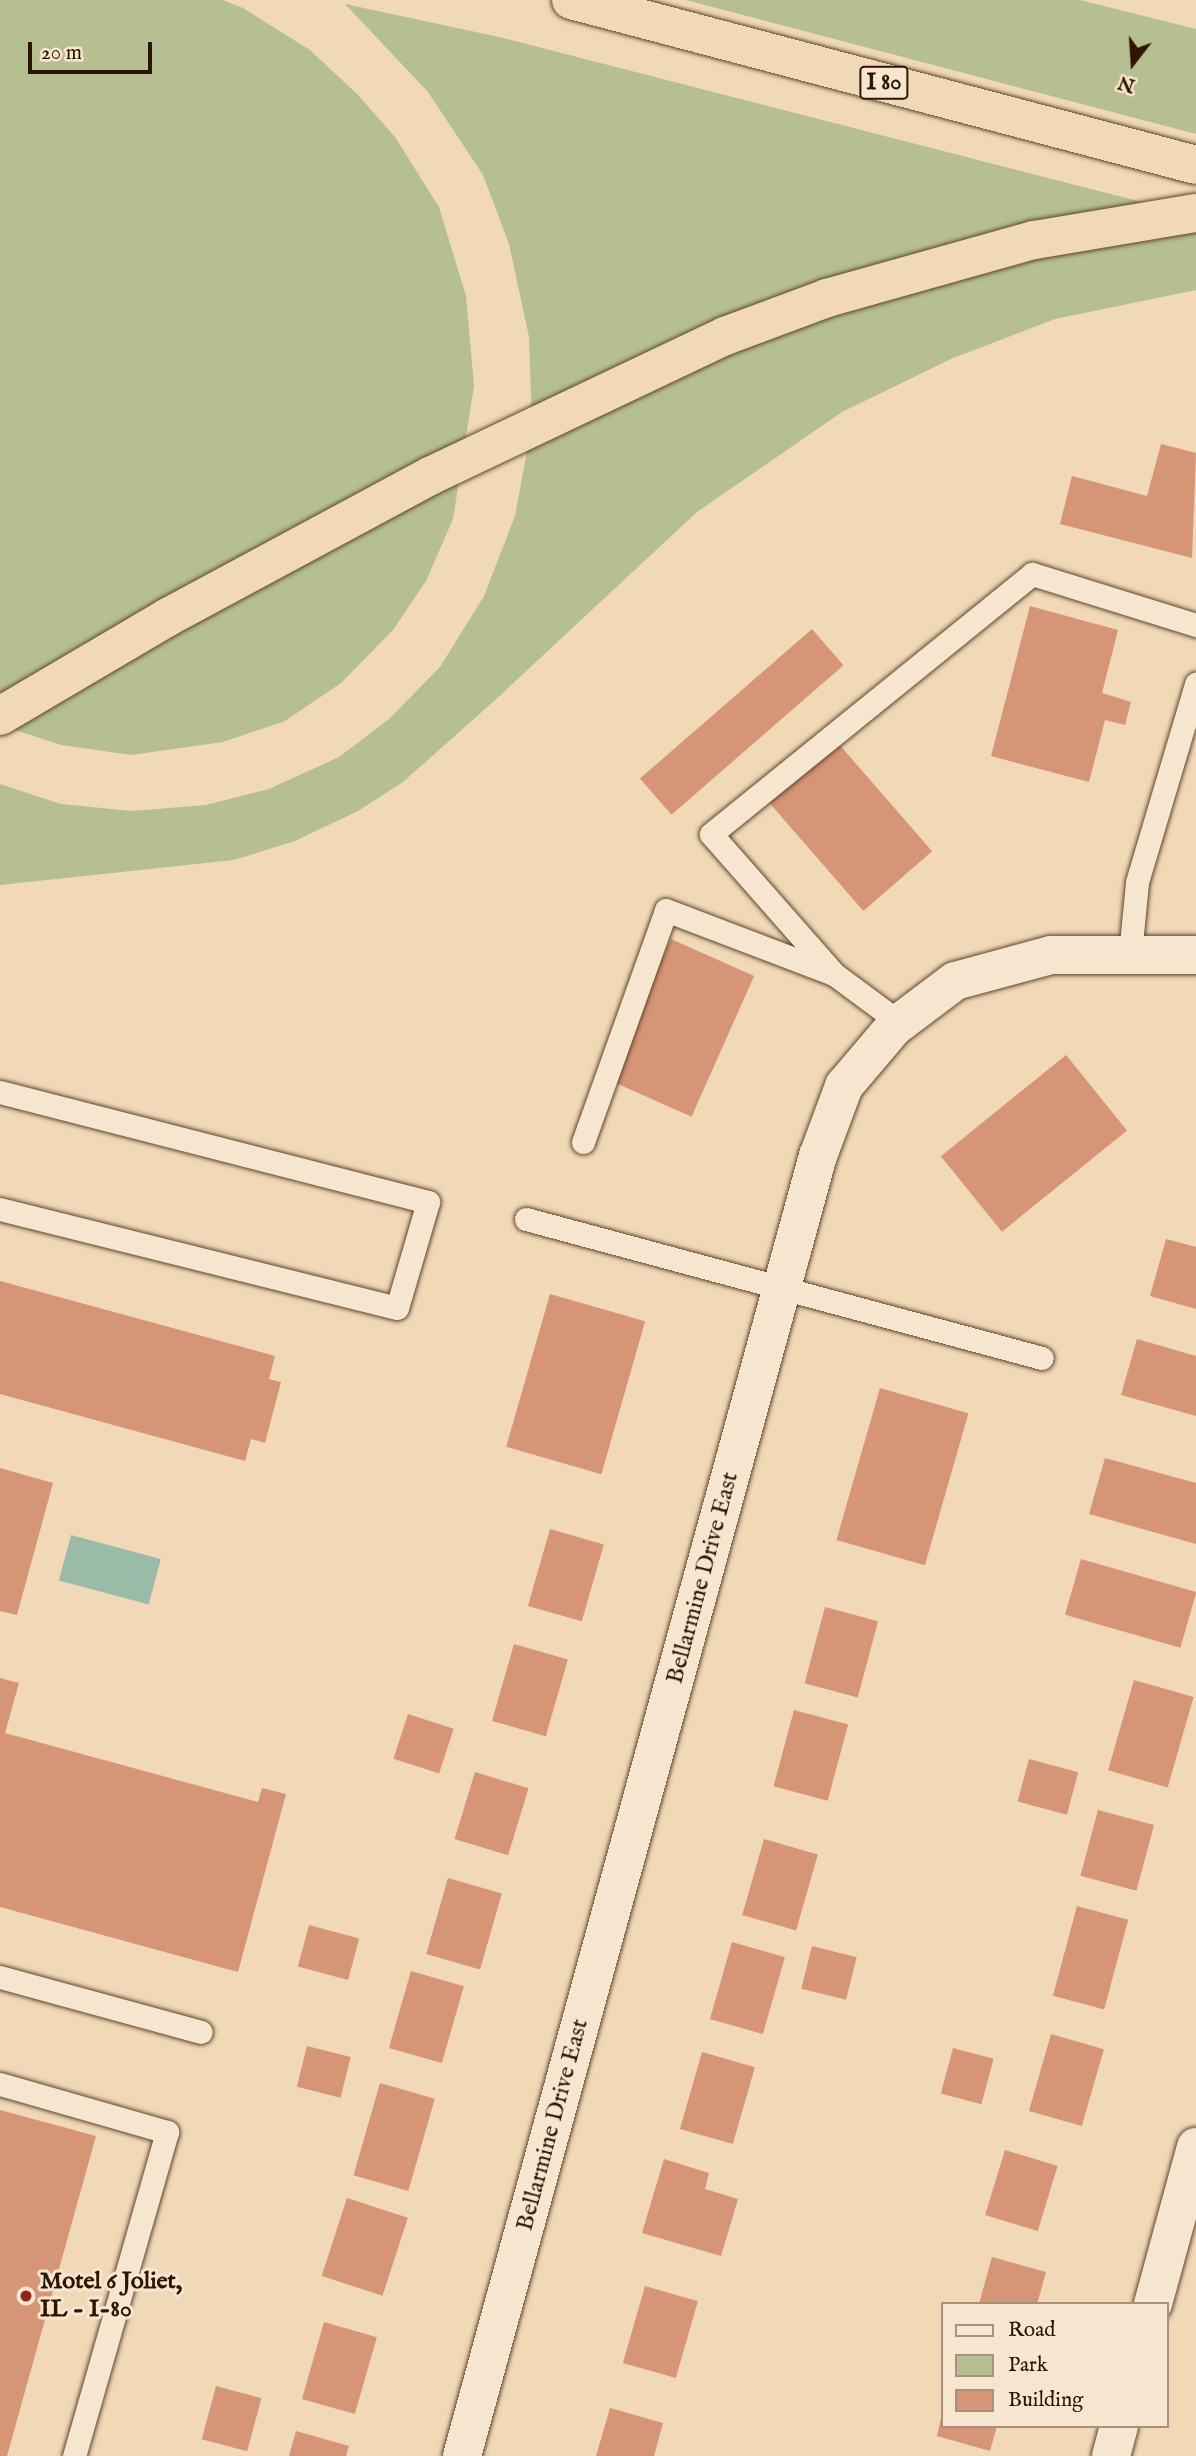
<!DOCTYPE html>
<html>
<head>
<meta charset="utf-8">
<style>
	body { margin:0 }
	#map { position:relative; width:1196px; height:2456px; overflow:hidden; background:#f1d8b6; font-family:"IM FELL English",serif }
	div>[style] { position:absolute }
	.green>* { inset:0; background:#b6bf91 }
	.water>* { inset:0; background:#9bbba9; transform-origin:0 0 }
	.building>* { inset:0; background:#d69576; transform-origin:0 0 }
	.roads { filter:drop-shadow(0 0 2px #5e462e) drop-shadow(0 0 2px #5e462e) }
	.service>* { height:23px; margin:-11.5px; padding:0 11.5px; transform-origin:11.5px; border-radius:11.5px; background:#f6e6d0 }
	.minor>* { height:38px; margin:-19px; padding:0 19px; transform-origin:19px; border-radius:19px; background:#f6e6d0 }
	.motorway>* { height:38px; margin:-19px; padding:0 19px; transform-origin:19px; border-radius:19px; background:#f1d8b6 }
	.dots>* { width:19px; height:19px; translate:-50% -50%; box-sizing:border-box; border:4px solid #f6e6d0; border-radius:50% }
	span { translate:-50% -50%; white-space:nowrap; text-align:center; line-height:1.15; -webkit-text-stroke:6px #f6e6d0; paint-order:stroke }
	.shield-label span { padding:2px 5px; background:#f6e6d0; border:2px solid; border-radius:5px; -webkit-text-stroke-width:0 }
	.shield-label { font-size:23px; color:#2d1500; font-weight:700 }
	.street-label { font-size:24px; color:#2d1500 }
	.poi-label { font-size:24px; color:#2d1500; font-weight:700 }
	.left { translate:0 -50%; text-align:left }
	.legend { position:absolute; left:941px; top:2302px; width:228px; height:126px; box-sizing:border-box; background:#f6e6d0; border:2px solid #a6927d; margin:0; padding:9px 12px; list-style:none; font-size:21px; color:#2d1500 }
	.legend li { display:flex; align-items:center; gap:14px; height:35px }
	.legend b { width:35px; border:2px solid #a6927d }
	.north { position:absolute; left:1098px; top:28px; width:70px; height:70px; -webkit-text-stroke:5px #f6e6d0; paint-order:stroke; rotate:197deg; font-size:19px; font-weight:700; line-height:28px; text-align:center; color:#2d1500 }
	.north::after { content:''; display:block; margin:auto; width:24px; height:32px; background:#2d1500; clip-path:polygon(50% 0,100% 100%,50% 72%,0 100%) }
	.scale { position:absolute; left:28px; top:42px; width:124px; height:32px; box-sizing:border-box; border:4px solid #2d1500; border-top:0; padding-left:9px; font-size:21px; line-height:24px; white-space:nowrap; color:#2d1500; -webkit-text-stroke:5px #f6e6d0; paint-order:stroke }
</style>
</head>
<body>
<div id="map">
	<div class="green">
		<i style="clip-path:polygon(0 0,223px 0,243px 8px,310px 50px,358px 95px,395px 137px,439px 207px,466px 296px,474px 386px,453px 519px,426px 581px,393px 630px,341px 683px,285px 721px,223px 742px,131px 755px,61px 745px,0 725px)"></i>
		<i style="clip-path:polygon(686px 0,1080px 0,1196px 29px,1196px 134px)"></i>
		<i style="clip-path:polygon(345px 4px,499px 37px,1196px 216px,1196px 290px,1055px 319px,953px 358px,842px 412px,697px 512px,493px 702px,403px 782px,358px 811px,295px 841px,234px 860px,0 885px,0 784px,61px 804px,132px 811px,206px 805px,269px 789px,339px 757px,389px 719px,440px 667px,484px 596px,515px 516px,532px 424px,529px 337px,509px 244px,483px 175px,428px 92px)"></i>
	</div>
	<div class="water">
		<i style="left:71px;top:1535px;width:93px;height:47px;rotate:15deg"></i>
	</div>
	<div class="building">
		<i style="clip-path:polygon(1161px 444px,1196px 453px,1192px 558px,1060px 524px,1072px 476px,1147px 496px)"></i>
		<i style="clip-path:polygon(1030px 606px,1118px 630px,1102px 693px,1131px 702px,1125px 725px,1105px 720px,1089px 782px,991px 756px)"></i>
		<i style="left:812px;top:629px;width:48px;height:228px;rotate:49deg"></i>
		<i style="left:831px;top:735px;width:154px;height:91px;rotate:49deg"></i>
		<i style="left:671px;top:939px;width:91px;height:154px;rotate:24deg"></i>
		<i style="left:1066px;top:1055px;width:97px;height:161px;rotate:51deg"></i>
		<i style="clip-path:polygon(1166px 1239px,1196px 1247px,1196px 1309px,1150px 1296px)"></i>
		<i style="clip-path:polygon(0 1281px,275px 1356px,269px 1379px,281px 1382px,265px 1443px,251px 1439px,245px 1461px,0 1394px)"></i>
		<i style="left:550px;top:1294px;width:99px;height:159px;rotate:16deg"></i>
		<i style="clip-path:polygon(1137px 1339px,1196px 1356px,1196px 1416px,1121px 1395px)"></i>
		<i style="left:880px;top:1388px;width:92px;height:158px;rotate:16deg"></i>
		<i style="clip-path:polygon(1105px 1458px,1196px 1483px,1196px 1544px,1089px 1514px)"></i>
		<i style="clip-path:polygon(0 1468px,53px 1483px,17px 1615px,0 1611px)"></i>
		<i style="left:550px;top:1529px;width:56px;height:80px;rotate:16deg"></i>
		<i style="left:1081px;top:1559px;width:120px;height:58px;rotate:16deg"></i>
		<i style="left:825px;top:1607px;width:55px;height:79px;rotate:15deg"></i>
		<i style="left:514px;top:1644px;width:56px;height:80px;rotate:16deg"></i>
		<i style="clip-path:polygon(0 1678px,19px 1683px,5px 1733px,258px 1802px,262px 1788px,286px 1794px,238px 1972px,0 1907px)"></i>
		<i style="left:1134px;top:1680px;width:62px;height:94px;rotate:16deg"></i>
		<i style="left:794px;top:1710px;width:56px;height:79px;rotate:15deg"></i>
		<i style="left:408px;top:1714px;width:48px;height:47px;rotate:18deg"></i>
		<i style="left:1029px;top:1759px;width:51px;height:44px;rotate:15deg"></i>
		<i style="left:475px;top:1772px;width:56px;height:70px;rotate:17deg"></i>
		<i style="left:1098px;top:1810px;width:58px;height:68px;rotate:15deg"></i>
		<i style="left:764px;top:1839px;width:56px;height:79px;rotate:16deg"></i>
		<i style="left:448px;top:1878px;width:56px;height:79px;rotate:16deg"></i>
		<i style="left:1077px;top:1906px;width:53px;height:93px;rotate:15deg"></i>
		<i style="left:309px;top:1925px;width:52px;height:43px;rotate:15deg"></i>
		<i style="left:732px;top:1942px;width:55px;height:80px;rotate:16deg"></i>
		<i style="left:812px;top:1946px;width:46px;height:44px;rotate:14deg"></i>
		<i style="left:411px;top:1971px;width:55px;height:80px;rotate:16deg"></i>
		<i style="left:1051px;top:2034px;width:55px;height:80px;rotate:16deg"></i>
		<i style="left:307px;top:2046px;width:45px;height:42px;rotate:14deg"></i>
		<i style="left:953px;top:2048px;width:42px;height:47px;rotate:15deg"></i>
		<i style="left:702px;top:2052px;width:55px;height:80px;rotate:16deg"></i>
		<i style="left:380px;top:2083px;width:57px;height:96px;rotate:16deg"></i>
		<i style="clip-path:polygon(0 2110px,96px 2136px,7px 2456px,0 2456px)"></i>
		<i style="left:1005px;top:2150px;width:55px;height:68px;rotate:17deg"></i>
		<i style="clip-path:polygon(664px 2159px,709px 2173px,705px 2189px,738px 2199px,721px 2256px,642px 2233px)"></i>
		<i style="left:347px;top:2198px;width:64px;height:82px;rotate:18deg"></i>
		<i style="clip-path:polygon(992px 2257px,1046px 2272px,1037px 2304px,979px 2304px)"></i>
		<i style="left:645px;top:2286px;width:55px;height:80px;rotate:16deg"></i>
		<i style="left:324px;top:2322px;width:55px;height:80px;rotate:16deg"></i>
		<i style="left:216px;top:2386px;width:47px;height:55px;rotate:15deg"></i>
		<i style="clip-path:polygon(610px 2408px,663px 2423px,654px 2456px,596px 2456px)"></i>
		<i style="clip-path:polygon(941px 2418px,942px 2426px,997px 2426px,990px 2451px,937px 2436px)"></i>
		<i style="clip-path:polygon(296px 2431px,349px 2446px,346px 2456px,289px 2456px)"></i>
	</div>
	<div class="roads">
		<div class="service">
			<i style="left:1130px;top:954px;width:72px;rotate:-84.4deg"></i>
			<i style="left:1137px;top:882px;width:207px;rotate:-73.4deg"></i>
			<i style="left:900px;top:1023px;width:82px;rotate:-143.4deg"></i>
			<i style="left:834px;top:974px;width:186px;rotate:-131.3deg"></i>
			<i style="left:711px;top:834px;width:413px;rotate:-39deg"></i>
			<i style="left:1032px;top:574px;width:172px;rotate:17.3deg"></i>
			<i style="left:0;top:1092px;width:442px;rotate:14.4deg"></i>
			<i style="left:428px;top:1202px;width:110px;rotate:106.3deg"></i>
			<i style="left:397px;top:1308px;width:409px;rotate:-166deg"></i>
			<i style="left:583px;top:1142px;width:246px;rotate:-70.3deg"></i>
			<i style="left:666px;top:910px;width:177px;rotate:20.9deg"></i>
			<i style="left:526px;top:1219px;width:534px;rotate:15.08deg"></i>
			<i style="left:0;top:1977px;width:208px;rotate:15.3deg"></i>
			<i style="left:0;top:2084px;width:174px;rotate:16deg"></i>
			<i style="left:167px;top:2132px;width:337px;rotate:106deg"></i>
		</div>
		<div class="minor">
			<i style="left:1153px;top:2304px;width:163px;rotate:-74.7deg"></i>
			<i style="left:462px;top:2456px;width:1348px;rotate:-74.69deg"></i>
			<i style="left:818px;top:1156px;width:75px;rotate:-69.6deg"></i>
			<i style="left:844px;top:1086px;width:77px;rotate:-49.7deg"></i>
			<i style="left:894px;top:1027px;width:76px;rotate:-37deg"></i>
			<i style="left:955px;top:981px;width:99px;rotate:-15.2deg"></i>
			<i style="left:1051px;top:955px;width:145px"></i>
			<i style="left:1111px;top:2456px;width:31px;rotate:-75deg"></i>
		</div>
		<div class="motorway">
			<i style="left:571px;top:0;width:646px;rotate:14.79deg"></i>
			<i style="left:0;top:716px;width:195px;rotate:-30.5deg"></i>
			<i style="left:168px;top:617px;width:298px;rotate:-28.3deg"></i>
			<i style="left:430px;top:476px;width:327px;rotate:-25.4deg"></i>
			<i style="left:725px;top:336px;width:109px;rotate:-20.4deg"></i>
			<i style="left:827px;top:298px;width:215px;rotate:-15.7deg"></i>
			<i style="left:1034px;top:240px;width:164px;rotate:-9.5deg"></i>
		</div>
	</div>
	<div class="dots">
		<i style="left:26px;top:2296px;background:#8f2418"></i>
	</div>
	<div class="shield-label">
		<span style="left:884px;top:83px">I 80</span>
	</div>
	<div class="street-label">
		<span style="left:703px;top:1578px;rotate:-75deg">Bellarmine Drive East</span>
		<span style="left:553px;top:2125px;rotate:-75deg">Bellarmine Drive East</span>
	</div>
	<div class="poi-label">
		<span class="left" style="left:40px;top:2296px">Motel 6 Joliet,<br>IL - I-80</span>
	</div>
	<ul class="legend">
	<li><b style="height:9px;background:#f6e6d0"></b>Road</li>
	<li><b style="height:19px;background:#b6bf91"></b>Park</li>
	<li><b style="height:19px;background:#d69576"></b>Building</li>
	</ul>
	<div class="north">N</div>
	<div class="scale">20 m</div>
</div>
</body>
</html>
